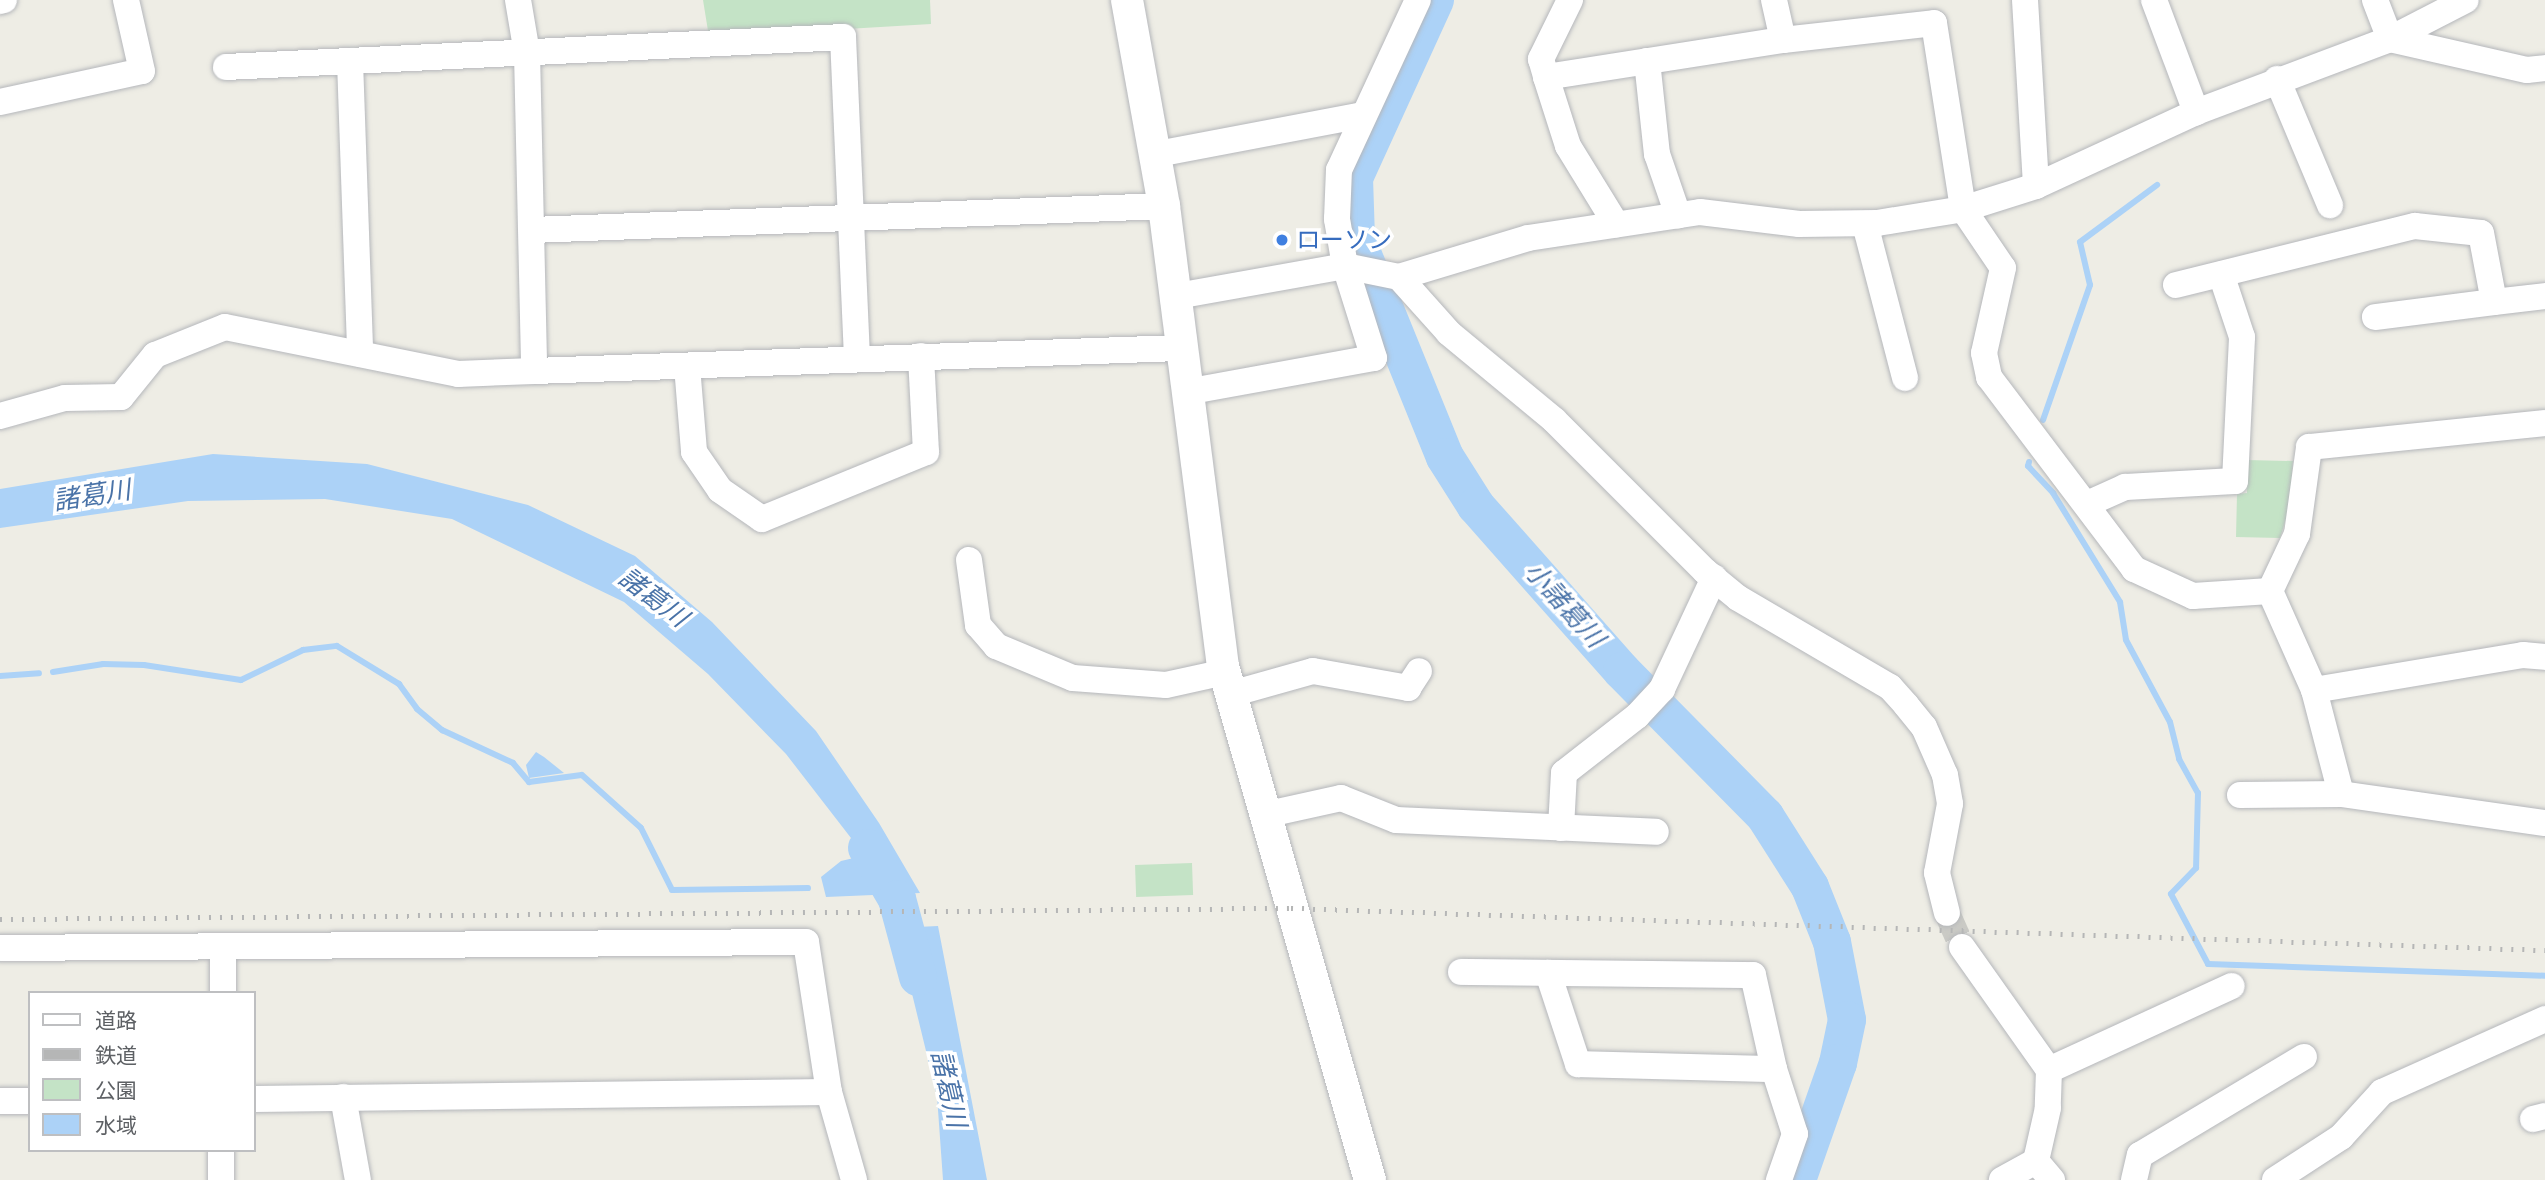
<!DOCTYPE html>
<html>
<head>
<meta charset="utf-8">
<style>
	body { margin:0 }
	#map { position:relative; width:2545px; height:1180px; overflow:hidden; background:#eeede5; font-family:Poppins,"Noto Sans JP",sans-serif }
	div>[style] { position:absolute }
	.green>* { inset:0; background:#c4e3c6; transform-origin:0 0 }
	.water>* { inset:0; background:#acd2f7 }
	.stream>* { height:6px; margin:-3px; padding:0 3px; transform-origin:3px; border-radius:3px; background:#acd2f7 }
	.river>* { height:38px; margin:-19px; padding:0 19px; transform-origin:19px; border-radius:19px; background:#acd2f7 }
	.minor-tunnel>* { height:26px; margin-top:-13px; transform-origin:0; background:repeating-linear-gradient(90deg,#cacac5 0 26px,transparent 0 39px) }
	.roads { filter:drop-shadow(0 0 2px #b5b7bb) drop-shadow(0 0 2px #b5b7bb) }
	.minor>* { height:26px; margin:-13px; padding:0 13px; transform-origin:13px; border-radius:13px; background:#fff }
	.tertiary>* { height:32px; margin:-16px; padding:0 16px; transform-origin:16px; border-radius:16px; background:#fff }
	.rail>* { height:5px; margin-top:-2.5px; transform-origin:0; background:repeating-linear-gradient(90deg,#b5b6b6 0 2px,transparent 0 11px) }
	.dots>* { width:19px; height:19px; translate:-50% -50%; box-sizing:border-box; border:4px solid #fff; border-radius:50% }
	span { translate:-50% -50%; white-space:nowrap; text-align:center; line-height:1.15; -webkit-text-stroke:7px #fff; paint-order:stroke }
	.shop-label { font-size:24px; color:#366cbe }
	.left { translate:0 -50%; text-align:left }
	.water-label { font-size:26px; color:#4a73a8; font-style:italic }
	.legend { position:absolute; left:28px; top:991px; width:228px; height:161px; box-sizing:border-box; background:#fff; border:2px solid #bebfc1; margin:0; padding:9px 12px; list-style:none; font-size:21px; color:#5d6064 }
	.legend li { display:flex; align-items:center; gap:14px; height:35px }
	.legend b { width:35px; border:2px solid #bebfc1 }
</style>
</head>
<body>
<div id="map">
	<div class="green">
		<i style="clip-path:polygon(703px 0,930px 0,931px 24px,709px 37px)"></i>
		<i style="clip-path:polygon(2246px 460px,2293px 461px,2289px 509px,2280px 538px,2236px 537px,2237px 494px,2247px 493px)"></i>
		<i style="left:1192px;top:863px;width:32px;height:57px;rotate:88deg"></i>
	</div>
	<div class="water">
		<i style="clip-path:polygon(213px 454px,367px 464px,528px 505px,635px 556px,712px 622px,816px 731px,879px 823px,920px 893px,826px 897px,821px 877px,841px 861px,858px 857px,851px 838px,786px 754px,708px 674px,624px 602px,452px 519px,325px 499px,188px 501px,0 528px,0 489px)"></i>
		<i style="clip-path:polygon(536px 752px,544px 757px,564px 773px,529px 778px,526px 765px)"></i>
		<i style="clip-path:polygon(938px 926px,987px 1180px,943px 1180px,937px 1096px,896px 928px)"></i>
	</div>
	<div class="stream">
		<i style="left:2043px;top:420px;width:143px;rotate:-70.8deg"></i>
		<i style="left:2090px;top:285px;width:44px;rotate:-103.1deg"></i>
		<i style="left:2080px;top:242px;width:96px;rotate:-36.5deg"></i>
		<i style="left:2029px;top:462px;width:4px;rotate:104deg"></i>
		<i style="left:2028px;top:466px;width:37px;rotate:47deg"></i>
		<i style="left:2053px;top:493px;width:128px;rotate:58.4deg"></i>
		<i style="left:2120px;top:602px;width:38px;rotate:81deg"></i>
		<i style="left:2126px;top:640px;width:93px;rotate:61.8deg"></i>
		<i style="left:2170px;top:722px;width:38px;rotate:76deg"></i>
		<i style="left:2179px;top:759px;width:39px;rotate:61deg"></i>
		<i style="left:2198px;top:793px;width:75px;rotate:91.5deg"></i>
		<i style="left:2196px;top:868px;width:36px;rotate:134deg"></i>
		<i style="left:2171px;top:894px;width:79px;rotate:62.1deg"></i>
		<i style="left:2208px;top:964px;width:337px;rotate:2deg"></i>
		<i style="left:53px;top:672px;width:51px;rotate:-9.1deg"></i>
		<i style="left:103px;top:664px;width:41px;rotate:1.4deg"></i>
		<i style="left:144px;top:665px;width:98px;rotate:8.8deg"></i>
		<i style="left:241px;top:680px;width:69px;rotate:-25.8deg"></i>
		<i style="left:303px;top:650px;width:34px;rotate:-7deg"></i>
		<i style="left:337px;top:646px;width:73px;rotate:31.5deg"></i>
		<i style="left:399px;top:684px;width:31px;rotate:54deg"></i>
		<i style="left:417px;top:709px;width:33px;rotate:40deg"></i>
		<i style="left:442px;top:730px;width:78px;rotate:24.9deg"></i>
		<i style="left:513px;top:763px;width:25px;rotate:50deg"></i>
		<i style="left:529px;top:782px;width:53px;rotate:-7.5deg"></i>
		<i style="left:582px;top:775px;width:79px;rotate:41.9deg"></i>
		<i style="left:641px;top:828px;width:69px;rotate:63.4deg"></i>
		<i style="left:672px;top:890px;width:136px;rotate:-0.8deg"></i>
		<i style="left:0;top:676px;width:39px;rotate:-4deg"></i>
	</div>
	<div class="river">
		<i style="left:1435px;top:0;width:196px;rotate:114.5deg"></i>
		<i style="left:1354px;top:178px;width:60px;rotate:88.1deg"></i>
		<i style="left:1356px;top:238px;width:236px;rotate:67.9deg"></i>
		<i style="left:1445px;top:457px;width:58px;rotate:57.7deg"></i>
		<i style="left:1476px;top:506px;width:220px;rotate:48.5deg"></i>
		<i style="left:1622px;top:671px;width:204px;rotate:45.4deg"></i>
		<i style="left:1765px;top:816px;width:84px;rotate:57.6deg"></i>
		<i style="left:1810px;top:887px;width:59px;rotate:68.2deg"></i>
		<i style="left:1832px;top:942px;width:79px;rotate:79.1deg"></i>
		<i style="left:1847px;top:1020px;width:44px;rotate:101.8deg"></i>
		<i style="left:1838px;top:1063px;width:124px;rotate:109.3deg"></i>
		<i style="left:867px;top:848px;width:59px;rotate:59.5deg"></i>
		<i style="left:897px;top:899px;width:81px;rotate:74.9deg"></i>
	</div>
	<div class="minor-tunnel">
		<i style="left:1947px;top:913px;width:37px;rotate:66deg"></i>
	</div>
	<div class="roads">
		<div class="minor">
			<i style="left:518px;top:0;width:54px;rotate:80.4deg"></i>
			<i style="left:527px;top:53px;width:318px;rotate:88.7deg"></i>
			<i style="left:534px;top:371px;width:647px;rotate:-2.04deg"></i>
			<i style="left:1570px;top:0;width:66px;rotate:116.2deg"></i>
			<i style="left:1541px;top:59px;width:19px;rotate:74deg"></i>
			<i style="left:1546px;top:77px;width:240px;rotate:-8.9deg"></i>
			<i style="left:1774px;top:0;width:41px;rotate:77.3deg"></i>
			<i style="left:1783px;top:40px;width:152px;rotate:-6.4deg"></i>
			<i style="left:1934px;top:23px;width:188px;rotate:81.1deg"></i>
			<i style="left:1963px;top:209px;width:71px;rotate:55.9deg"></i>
			<i style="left:2003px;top:268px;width:87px;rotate:102.6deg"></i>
			<i style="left:1984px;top:353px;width:25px;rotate:78deg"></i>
			<i style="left:1989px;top:377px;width:241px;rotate:52.9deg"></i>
			<i style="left:2134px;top:569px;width:65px;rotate:24.6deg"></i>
			<i style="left:2193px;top:596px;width:77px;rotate:-3.7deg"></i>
			<i style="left:2270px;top:591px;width:108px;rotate:66deg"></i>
			<i style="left:2314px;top:690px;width:107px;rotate:75.4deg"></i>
			<i style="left:2341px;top:794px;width:206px;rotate:8.1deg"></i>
			<i style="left:2025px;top:0;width:186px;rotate:86.6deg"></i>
			<i style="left:2154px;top:0;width:120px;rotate:69.4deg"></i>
			<i style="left:2375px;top:0;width:42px;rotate:69deg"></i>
			<i style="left:0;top:1px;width:4px;rotate:-14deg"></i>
			<i style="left:2390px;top:39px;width:140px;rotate:12.8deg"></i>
			<i style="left:2527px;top:70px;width:18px;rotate:-6deg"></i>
			<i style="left:350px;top:61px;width:293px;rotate:88deg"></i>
			<i style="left:1647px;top:61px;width:94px;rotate:83.9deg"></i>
			<i style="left:1657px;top:154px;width:65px;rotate:71deg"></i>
			<i style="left:226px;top:67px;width:618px;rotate:-2.78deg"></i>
			<i style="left:843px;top:37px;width:321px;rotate:87.5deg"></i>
			<i style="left:1546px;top:77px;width:72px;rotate:72.3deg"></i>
			<i style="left:1568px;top:146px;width:92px;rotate:58.4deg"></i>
			<i style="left:2277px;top:79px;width:137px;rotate:67.2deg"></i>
			<i style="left:0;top:102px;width:145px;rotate:-12.3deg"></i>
			<i style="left:142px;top:71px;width:73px;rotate:-102.7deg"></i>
			<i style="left:1157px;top:154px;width:210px;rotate:-10.7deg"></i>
			<i style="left:1865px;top:224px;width:159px;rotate:75.4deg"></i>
			<i style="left:532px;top:230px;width:632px;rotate:-2.17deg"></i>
			<i style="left:1399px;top:277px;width:135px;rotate:-16.8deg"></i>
			<i style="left:1528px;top:238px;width:174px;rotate:-8.6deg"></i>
			<i style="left:1700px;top:212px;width:100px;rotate:6.9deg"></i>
			<i style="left:1799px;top:224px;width:78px;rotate:-0.7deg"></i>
			<i style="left:1877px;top:223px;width:87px;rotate:-9.2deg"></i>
			<i style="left:1963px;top:209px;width:77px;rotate:-17.5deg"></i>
			<i style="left:2036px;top:186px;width:176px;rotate:-24.8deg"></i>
			<i style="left:2196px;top:112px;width:207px;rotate:-20.6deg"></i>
			<i style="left:2390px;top:39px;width:85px;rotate:-27.2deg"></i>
			<i style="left:2176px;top:285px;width:246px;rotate:-13.9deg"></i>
			<i style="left:2415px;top:226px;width:66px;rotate:6.1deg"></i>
			<i style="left:2481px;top:233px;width:70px;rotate:79.3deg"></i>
			<i style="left:2494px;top:302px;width:120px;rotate:172.8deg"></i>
			<i style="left:1177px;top:296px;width:171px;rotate:-10.1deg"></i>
			<i style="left:1345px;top:266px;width:55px;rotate:11.5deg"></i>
			<i style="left:1399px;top:277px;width:75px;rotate:48.2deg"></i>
			<i style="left:1449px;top:333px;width:136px;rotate:39.6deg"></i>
			<i style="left:1554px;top:420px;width:214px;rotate:45deg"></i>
			<i style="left:1705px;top:571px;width:43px;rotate:39.3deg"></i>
			<i style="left:1738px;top:598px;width:176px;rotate:30.4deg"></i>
			<i style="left:1890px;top:687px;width:24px;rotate:48deg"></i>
			<i style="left:1906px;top:705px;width:28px;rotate:51deg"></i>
			<i style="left:1924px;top:727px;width:52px;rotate:66.4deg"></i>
			<i style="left:1945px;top:775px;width:29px;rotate:80deg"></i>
			<i style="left:1950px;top:804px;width:70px;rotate:100.7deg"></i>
			<i style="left:1937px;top:873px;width:41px;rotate:76deg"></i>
			<i style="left:2494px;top:302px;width:51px;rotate:-6.7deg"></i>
			<i style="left:687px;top:366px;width:86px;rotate:85.3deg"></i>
			<i style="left:694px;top:452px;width:46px;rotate:55.6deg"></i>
			<i style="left:720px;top:490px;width:51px;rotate:34.6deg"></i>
			<i style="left:762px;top:519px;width:177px;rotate:-22.2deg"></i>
			<i style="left:926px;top:452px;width:96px;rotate:-93deg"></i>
			<i style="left:1186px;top:392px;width:191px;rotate:-10.3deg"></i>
			<i style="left:1374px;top:358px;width:96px;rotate:-107.5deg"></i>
			<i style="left:1345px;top:266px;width:48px;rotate:-99.7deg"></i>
			<i style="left:1337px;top:219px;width:49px;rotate:-87.7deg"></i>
			<i style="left:1339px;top:170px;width:187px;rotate:-65.1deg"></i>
			<i style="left:0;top:416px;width:67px;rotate:-15.5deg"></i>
			<i style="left:65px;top:398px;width:56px;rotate:-1deg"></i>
			<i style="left:121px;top:397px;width:54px;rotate:-51deg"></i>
			<i style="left:155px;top:355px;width:75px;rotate:-21.8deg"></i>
			<i style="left:225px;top:327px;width:238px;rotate:11.4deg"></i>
			<i style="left:458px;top:374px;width:76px;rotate:-2.3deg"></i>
			<i style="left:2087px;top:504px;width:42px;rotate:-24.1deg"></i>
			<i style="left:2125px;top:487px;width:110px;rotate:-3.1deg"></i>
			<i style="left:2235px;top:481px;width:144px;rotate:-87.2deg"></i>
			<i style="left:2242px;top:337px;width:66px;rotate:-108.4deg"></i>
			<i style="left:969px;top:560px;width:66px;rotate:82.1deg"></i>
			<i style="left:978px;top:625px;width:28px;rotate:49deg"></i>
			<i style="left:996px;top:646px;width:83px;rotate:22.6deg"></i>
			<i style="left:1073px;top:678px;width:93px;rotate:4.3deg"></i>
			<i style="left:1166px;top:685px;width:60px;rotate:-12.4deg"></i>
			<i style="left:2270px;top:591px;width:63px;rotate:-64.7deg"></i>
			<i style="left:2297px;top:534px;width:88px;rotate:-82.1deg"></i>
			<i style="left:2309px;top:447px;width:237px;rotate:-5.8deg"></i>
			<i style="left:2314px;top:690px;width:212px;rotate:-9.5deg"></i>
			<i style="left:2523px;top:655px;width:22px;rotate:5deg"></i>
			<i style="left:1231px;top:694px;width:85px;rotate:-15.7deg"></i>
			<i style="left:1313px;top:671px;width:97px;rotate:10.1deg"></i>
			<i style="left:1408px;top:688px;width:20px;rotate:-57deg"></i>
			<i style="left:2240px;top:795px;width:101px;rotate:-0.6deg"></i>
			<i style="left:1264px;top:815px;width:79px;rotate:-12.4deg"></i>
			<i style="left:1341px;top:798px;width:59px;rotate:21.8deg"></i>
			<i style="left:1396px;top:820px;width:260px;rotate:2.6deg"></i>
			<i style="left:1561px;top:828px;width:55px;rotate:-86.9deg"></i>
			<i style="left:1564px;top:773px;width:93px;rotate:-38deg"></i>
			<i style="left:1637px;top:716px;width:37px;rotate:-47deg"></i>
			<i style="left:1662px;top:689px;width:123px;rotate:-64.9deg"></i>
			<i style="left:1962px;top:947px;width:151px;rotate:54.7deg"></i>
			<i style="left:2049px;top:1070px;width:38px;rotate:92deg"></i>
			<i style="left:2048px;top:1108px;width:54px;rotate:102.8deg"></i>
			<i style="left:2036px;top:1161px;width:39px;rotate:151deg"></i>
			<i style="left:0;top:948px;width:806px;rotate:-0.43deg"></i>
			<i style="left:806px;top:942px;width:152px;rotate:81.3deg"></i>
			<i style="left:829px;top:1092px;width:91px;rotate:74.1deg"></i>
			<i style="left:1461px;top:972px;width:292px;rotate:0.6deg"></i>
			<i style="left:1753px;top:975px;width:96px;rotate:77.4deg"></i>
			<i style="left:1774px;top:1069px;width:68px;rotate:72.1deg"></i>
			<i style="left:1795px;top:1134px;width:49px;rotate:109.2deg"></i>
			<i style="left:1548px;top:973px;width:96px;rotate:71.8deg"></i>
			<i style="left:1578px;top:1064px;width:196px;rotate:1.5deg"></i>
			<i style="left:223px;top:993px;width:47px;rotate:-90deg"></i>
			<i style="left:2049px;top:1070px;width:201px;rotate:-24.7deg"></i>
			<i style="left:343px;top:1097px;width:84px;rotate:79.8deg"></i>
			<i style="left:254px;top:1099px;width:575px;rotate:-0.7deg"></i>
			<i style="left:0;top:1101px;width:30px"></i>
			<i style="left:2533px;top:1119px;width:12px;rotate:-14deg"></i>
			<i style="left:2036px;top:1161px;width:25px;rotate:50deg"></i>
			<i style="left:221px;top:1180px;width:30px;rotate:-90deg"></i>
			<i style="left:2134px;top:1180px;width:26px;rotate:-77deg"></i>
			<i style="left:2140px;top:1155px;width:191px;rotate:-30.9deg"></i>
			<i style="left:2275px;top:1180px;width:79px;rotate:-33.1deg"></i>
			<i style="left:2341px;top:1137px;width:61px;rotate:-47.7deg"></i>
			<i style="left:2382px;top:1092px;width:179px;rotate:-24.1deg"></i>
		</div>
		<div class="tertiary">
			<i style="left:1127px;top:0;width:209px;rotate:79.8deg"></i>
			<i style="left:1164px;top:206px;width:464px;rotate:82.7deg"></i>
			<i style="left:1223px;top:666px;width:535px;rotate:74.04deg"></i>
		</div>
	</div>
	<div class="rail">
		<i style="left:0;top:919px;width:1291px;rotate:-0.49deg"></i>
		<i style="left:1291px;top:908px;width:1255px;rotate:1.92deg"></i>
	</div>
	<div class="dots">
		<i style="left:1282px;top:240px;background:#3f7fe0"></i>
	</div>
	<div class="shop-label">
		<span class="left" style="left:1296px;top:240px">ローソン</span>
	</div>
	<div class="water-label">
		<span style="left:92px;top:496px;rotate:-9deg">諸葛川</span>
		<span style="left:653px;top:598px;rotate:37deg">諸葛川</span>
		<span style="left:1564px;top:605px;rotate:48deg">小諸葛川</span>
		<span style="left:948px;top:1089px;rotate:77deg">諸葛川</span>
	</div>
	<ul class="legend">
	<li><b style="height:9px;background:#fff"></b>道路</li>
	<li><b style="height:9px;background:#b5b6b6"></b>鉄道</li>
	<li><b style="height:19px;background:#c4e3c6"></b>公園</li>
	<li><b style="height:19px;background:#acd2f7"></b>水域</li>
	</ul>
</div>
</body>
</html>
